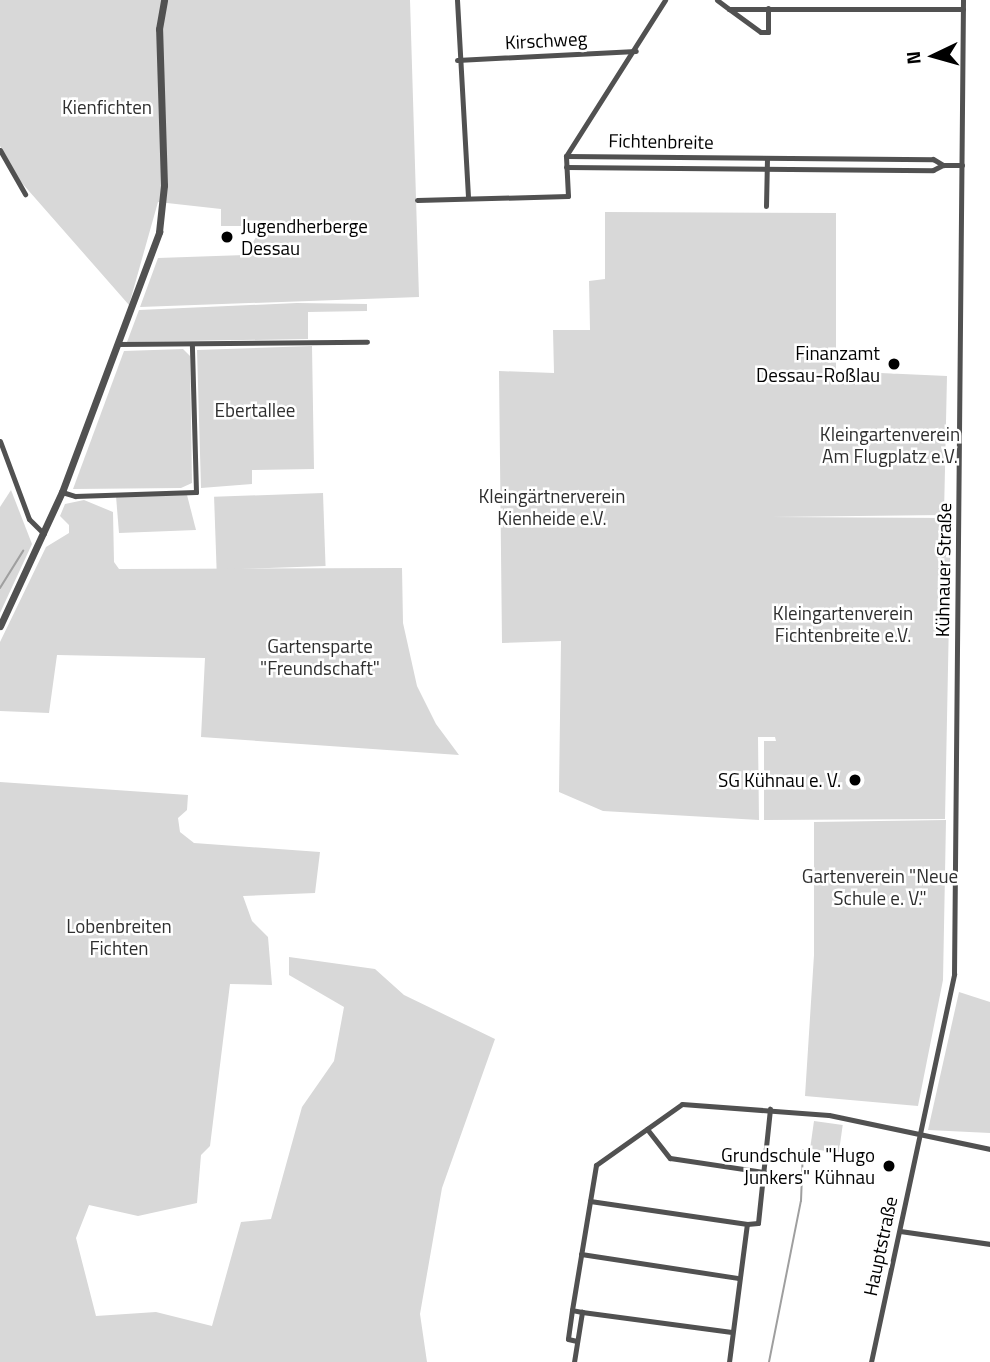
<!DOCTYPE html>
<html>
<head>
<meta charset="utf-8">
<style>
	body { margin:0 }
	#map { position:relative; width:990px; height:1362px; overflow:hidden; background:#fff; font-family:"Titillium Web",sans-serif }
	div>[style] { position:absolute }
	.green>* { inset:0; background:#d8d8d8; transform-origin:0 0 }
	.stream>* { height:2px; margin:-1px; padding:0 1px; transform-origin:1px; border-radius:1px; background:#9f9f9f }
	.minor>* { height:5px; margin:-2.5px; padding:0 2.5px; transform-origin:2.5px; border-radius:2.5px; background:#515151 }
	.tertiary>* { height:7px; margin:-3.5px; padding:0 3.5px; transform-origin:3.5px; border-radius:3.5px; background:#515151 }
	.dots>* { width:19px; height:19px; translate:-50% -50%; box-sizing:border-box; border:4px solid #fff; border-radius:50% }
	span { translate:-50% -50%; white-space:nowrap; text-align:center; line-height:1.15; -webkit-text-stroke:5px #fff; paint-order:stroke }
	.street-label { font-size:19px; color:#000 }
	.park-label { font-size:19px; color:#2f2f2f }
	.poi-label { font-size:19px; color:#000 }
	.left { translate:0 -50%; text-align:left }
	.right { translate:-100% -50%; text-align:right }
	.north { position:absolute; left:899px; top:21px; width:70px; height:70px; -webkit-text-stroke:5px #fff; paint-order:stroke; rotate:265deg; font-size:19px; font-weight:700; line-height:28px; text-align:center; color:#000 }
	.north::after { content:''; display:block; margin:auto; width:24px; height:32px; background:#000; clip-path:polygon(50% 0,100% 100%,50% 72%,0 100%) }
</style>
</head>
<body>
<div id="map">
	<div class="green">
		<i style="clip-path:polygon(0 0,410px 0,419px 297px,140px 307px,158px 258px,245px 255px,263px 226px,221px 226px,221px 209px,158px 202px,129px 305px,14px 174px,0 146px)"></i>
		<i style="clip-path:polygon(605px 212px,836px 213px,836px 371px,947px 376px,944px 515px,771px 517px,951px 518px,945px 819px,764px 820px,764px 741px,776px 741px,775px 737px,758px 737px,759px 820px,603px 811px,559px 792px,561px 641px,502px 643px,499px 371px,554px 373px,553px 330px,590px 330px,589px 281px,605px 279px)"></i>
		<i style="clip-path:polygon(297px 303px,367px 304px,367px 311px,308px 312px,308px 339px,127px 342px,139px 310px)"></i>
		<i style="clip-path:polygon(312px 346px,314px 469px,252px 470px,252px 484px,201px 488px,197px 350px)"></i>
		<i style="clip-path:polygon(183px 349px,190px 356px,192px 483px,181px 488px,73px 489px,124px 351px)"></i>
		<i style="clip-path:polygon(11px 490px,32px 544px,0 613px,0 507px)"></i>
		<i style="left:323px;top:493px;width:73px;height:109px;rotate:88deg"></i>
		<i style="clip-path:polygon(187px 495px,196px 530px,119px 533px,116px 496px)"></i>
		<i style="clip-path:polygon(84px 500px,113px 512px,114px 562px,119px 569px,402px 568px,403px 623px,417px 686px,436px 724px,459px 755px,201px 737px,205px 658px,57px 655px,49px 713px,0 711px,0 642px,46px 547px,69px 533px,69px 525px,60px 516px,65px 504px)"></i>
		<i style="clip-path:polygon(0 782px,188px 795px,187px 810px,178px 818px,180px 832px,194px 843px,320px 852px,315px 893px,243px 896px,252px 921px,268px 937px,272px 985px,230px 984px,210px 1146px,201px 1155px,197px 1203px,138px 1216px,89px 1205px,76px 1238px,96px 1316px,156px 1312px,212px 1326px,241px 1222px,271px 1219px,302px 1107px,334px 1061px,344px 1007px,289px 975px,289px 957px,375px 969px,404px 995px,495px 1039px,442px 1188px,420px 1314px,427px 1362px,0 1362px)"></i>
		<i style="clip-path:polygon(946px 820px,943px 980px,918px 1106px,805px 1096px,814px 955px,814px 822px)"></i>
		<i style="clip-path:polygon(959px 992px,990px 1002px,990px 1133px,928px 1130px)"></i>
		<i style="left:814px;top:1121px;width:29px;height:28px;rotate:8deg"></i>
	</div>
	<div class="stream">
		<i style="left:0;top:588px;width:44px;rotate:-58.1deg"></i>
		<i style="left:769px;top:1362px;width:164px;rotate:-78.8deg"></i>
		<i style="left:801px;top:1201px;width:51px;rotate:-87.8deg"></i>
	</div>
	<div class="minor">
		<i style="left:457px;top:0;width:197px;rotate:86.8deg"></i>
		<i style="left:717px;top:0;width:15px;rotate:37deg"></i>
		<i style="left:729px;top:9px;width:234px"></i>
		<i style="left:729px;top:9px;width:39px;rotate:36deg"></i>
		<i style="left:761px;top:32px;width:7px"></i>
		<i style="left:768px;top:32px;width:24px;rotate:-90deg"></i>
		<i style="left:457px;top:60px;width:179px;rotate:-2.9deg"></i>
		<i style="left:0;top:150px;width:51px;rotate:60.4deg"></i>
		<i style="left:566px;top:156px;width:367px;rotate:0.5deg"></i>
		<i style="left:933px;top:159px;width:12px;rotate:31deg"></i>
		<i style="left:566px;top:167px;width:367px;rotate:0.5deg"></i>
		<i style="left:933px;top:170px;width:11px;rotate:-27deg"></i>
		<i style="left:943px;top:165px;width:19px"></i>
		<i style="left:417px;top:200px;width:151px;rotate:-1.5deg"></i>
		<i style="left:568px;top:196px;width:40px;rotate:-92.9deg"></i>
		<i style="left:566px;top:156px;width:185px;rotate:-57.6deg"></i>
		<i style="left:766px;top:206px;width:48px;rotate:-88.8deg"></i>
		<i style="left:118px;top:344px;width:249px;rotate:-0.5deg"></i>
		<i style="left:0;top:441px;width:83px;rotate:69.6deg"></i>
		<i style="left:29px;top:519px;width:21px;rotate:45deg"></i>
		<i style="left:62px;top:492px;width:14px;rotate:17deg"></i>
		<i style="left:75px;top:496px;width:121px;rotate:-1.9deg"></i>
		<i style="left:196px;top:492px;width:147px;rotate:-91.6deg"></i>
		<i style="left:647px;top:1129px;width:37px;rotate:52deg"></i>
		<i style="left:670px;top:1158px;width:95px;rotate:8.5deg"></i>
		<i style="left:590px;top:1201px;width:159px;rotate:8.3deg"></i>
		<i style="left:900px;top:1231px;width:91px;rotate:8.2deg"></i>
		<i style="left:581px;top:1254px;width:158px;rotate:8.7deg"></i>
		<i style="left:572px;top:1310px;width:29px;rotate:98deg"></i>
		<i style="left:568px;top:1339px;width:9px;rotate:13deg"></i>
		<i style="left:582px;top:1312px;width:151px;rotate:7.6deg"></i>
		<i style="left:574px;top:1362px;width:51px;rotate:-80.9deg"></i>
		<i style="left:582px;top:1312px;width:10px;rotate:-169deg"></i>
		<i style="left:572px;top:1310px;width:147px;rotate:-80.6deg"></i>
		<i style="left:596px;top:1165px;width:105px;rotate:-35.3deg"></i>
		<i style="left:682px;top:1104px;width:147px;rotate:4.3deg"></i>
		<i style="left:829px;top:1115px;width:165px;rotate:11.9deg"></i>
		<i style="left:729px;top:1362px;width:139px;rotate:-82.6deg"></i>
		<i style="left:747px;top:1224px;width:11px;rotate:-5deg"></i>
		<i style="left:758px;top:1223px;width:115px;rotate:-84deg"></i>
		<i style="left:871px;top:1362px;width:397px;rotate:-77.9deg"></i>
		<i style="left:954px;top:974px;width:974px;rotate:-89.47deg"></i>
	</div>
	<div class="tertiary">
		<i style="left:0;top:626px;width:148px;rotate:-65.2deg"></i>
		<i style="left:62px;top:492px;width:278px;rotate:-69.5deg"></i>
		<i style="left:159px;top:232px;width:47px;rotate:-83.9deg"></i>
		<i style="left:164px;top:185px;width:156px;rotate:-91.8deg"></i>
		<i style="left:159px;top:29px;width:29px;rotate:-80deg"></i>
	</div>
	<div class="dots">
		<i style="left:227px;top:237px;background:#000"></i>
		<i style="left:894px;top:364px;background:#000"></i>
		<i style="left:855px;top:780px;background:#000"></i>
		<i style="left:889px;top:1166px;background:#000"></i>
	</div>
	<div class="street-label">
		<span style="left:546px;top:40px;rotate:-3deg">Kirschweg</span>
		<span style="left:661px;top:141px;rotate:1deg">Fichtenbreite</span>
		<span style="left:943px;top:570px;rotate:-89deg">Kühnauer Straße</span>
		<span style="left:880px;top:1246px;rotate:-78deg">Hauptstraße</span>
	</div>
	<div class="park-label">
		<span style="left:107px;top:107px">Kienfichten</span>
		<span style="left:255px;top:410px">Ebertallee</span>
		<span style="left:890px;top:445px">Kleingartenverein<br>Am Flugplatz e.V.</span>
		<span style="left:552px;top:507px">Kleingärtnerverein<br>Kienheide e.V.</span>
		<span style="left:843px;top:624px">Kleingartenverein<br>Fichtenbreite e.V.</span>
		<span style="left:320px;top:657px">Gartensparte<br>"Freundschaft"</span>
		<span style="left:880px;top:887px">Gartenverein "Neue<br>Schule e. V."</span>
		<span style="left:119px;top:937px">Lobenbreiten<br>Fichten</span>
	</div>
	<div class="poi-label">
		<span class="left" style="left:241px;top:237px">Jugendherberge<br>Dessau</span>
		<span class="right" style="left:880px;top:364px">Finanzamt<br>Dessau-Roßlau</span>
		<span class="right" style="left:841px;top:780px">SG Kühnau e. V.</span>
		<span class="right" style="left:875px;top:1166px">Grundschule "Hugo<br>Junkers" Kühnau</span>
	</div>
	<div class="north">N</div>
</div>
</body>
</html>
